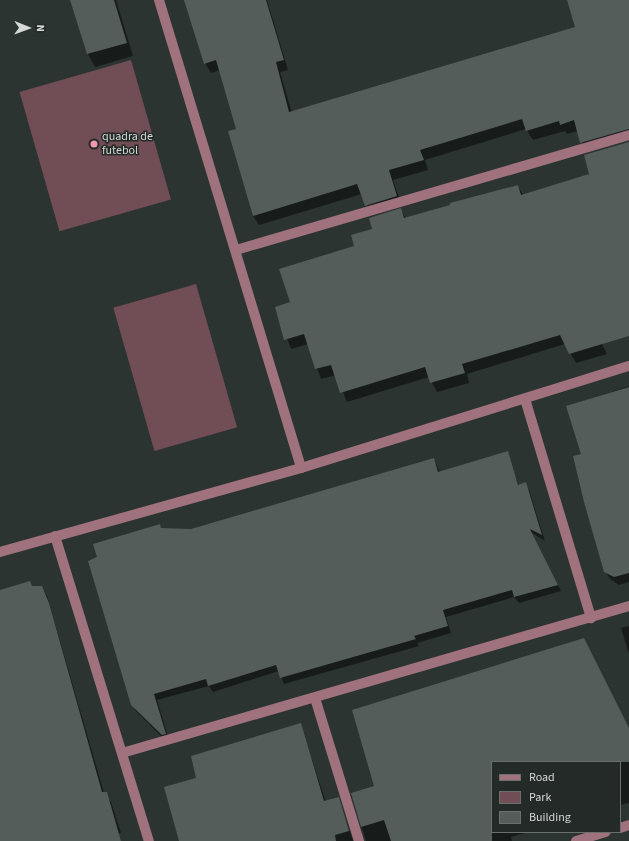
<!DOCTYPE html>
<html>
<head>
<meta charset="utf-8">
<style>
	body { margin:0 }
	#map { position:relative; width:629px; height:841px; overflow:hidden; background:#2c3432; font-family:"Source Sans 3",sans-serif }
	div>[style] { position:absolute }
	.green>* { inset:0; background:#714d56; transform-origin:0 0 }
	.shadow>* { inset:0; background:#0007 }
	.building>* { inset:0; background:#555d5b }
	.minor>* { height:10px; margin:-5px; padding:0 5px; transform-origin:5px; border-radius:5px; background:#9f727d }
	.dots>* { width:11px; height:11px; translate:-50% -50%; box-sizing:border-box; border:2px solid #232a28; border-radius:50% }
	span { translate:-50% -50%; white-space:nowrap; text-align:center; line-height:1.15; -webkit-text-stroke:3px #232a28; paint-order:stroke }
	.poi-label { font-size:12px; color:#d4d8d7 }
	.left { translate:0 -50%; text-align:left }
	.legend { position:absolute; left:491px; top:761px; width:130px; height:72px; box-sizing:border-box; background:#232a28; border:1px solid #6a706e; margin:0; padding:5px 7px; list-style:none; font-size:12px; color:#d4d8d7 }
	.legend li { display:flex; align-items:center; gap:8px; height:20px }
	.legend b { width:20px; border:1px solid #6a706e }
	.north { position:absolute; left:8px; top:8px; width:40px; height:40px; -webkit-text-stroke:3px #232a28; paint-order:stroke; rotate:91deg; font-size:11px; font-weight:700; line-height:16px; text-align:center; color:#d4d8d7 }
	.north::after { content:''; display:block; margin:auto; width:14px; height:18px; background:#d4d8d7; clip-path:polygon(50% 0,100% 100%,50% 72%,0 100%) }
</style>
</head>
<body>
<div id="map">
	<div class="green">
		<i style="left:131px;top:60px;width:145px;height:116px;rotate:74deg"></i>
		<i style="left:196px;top:284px;width:149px;height:86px;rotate:74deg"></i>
	</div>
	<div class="shadow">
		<i style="clip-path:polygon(71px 0,116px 0,133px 56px,95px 67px,88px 54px)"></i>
		<i style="clip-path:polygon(185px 0,267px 0,288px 70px,280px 72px,292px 113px,576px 28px,568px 0,629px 0,629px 139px,587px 152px,578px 131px,567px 134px,565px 131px,533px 140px,526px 129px,425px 160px,428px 170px,393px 180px,402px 206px,371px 215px,362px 194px,259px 225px,253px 216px,237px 129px,220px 70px,211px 73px,205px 63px)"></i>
		<i style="clip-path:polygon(629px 143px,629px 327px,598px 336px,607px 354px,576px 363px,565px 344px,467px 374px,469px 383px,437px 392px,429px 377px,347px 402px,336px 375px,321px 379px,308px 344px,291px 349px,276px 308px,291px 303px,374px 230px,401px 210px,406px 219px,518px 186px,523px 195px,590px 175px)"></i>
		<i style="clip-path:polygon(629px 386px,629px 582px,619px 585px,610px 579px,605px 571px,582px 454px,567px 407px)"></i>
		<i style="clip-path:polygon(507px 453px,519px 486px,525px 484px,529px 490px,545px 541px,532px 533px,561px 591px,519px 603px,514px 597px,446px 617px,451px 633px,417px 643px,419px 646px,284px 684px,279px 671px,213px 692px,209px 686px,157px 700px,169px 740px,166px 741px,136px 711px,132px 704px,162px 530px,191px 530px,434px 459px,440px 472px)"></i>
		<i style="clip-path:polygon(32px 587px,42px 587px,47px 596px,104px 793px,111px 802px,121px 833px,116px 835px,118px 841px,0 841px,0 591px)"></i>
		<i style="clip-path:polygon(629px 626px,629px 654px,621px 628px)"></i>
		<i style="clip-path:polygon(300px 724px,326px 802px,338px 798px,353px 841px,180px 841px,197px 778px)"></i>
		<i style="clip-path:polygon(629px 729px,629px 803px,620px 805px,620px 762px,492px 762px,492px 832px,529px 832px,511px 837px,512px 841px,366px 841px,352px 794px)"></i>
	</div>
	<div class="building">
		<i style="clip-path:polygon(70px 0,114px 0,127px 43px,87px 54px)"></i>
		<i style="clip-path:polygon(184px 0,266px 0,284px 60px,276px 62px,289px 112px,575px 27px,567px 0,629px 0,629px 129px,580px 143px,574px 120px,560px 125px,559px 121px,526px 131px,522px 119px,420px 150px,424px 160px,389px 170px,397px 196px,365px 206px,357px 184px,253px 216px,228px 131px,236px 129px,216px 60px,204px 64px)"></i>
		<i style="clip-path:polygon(629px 142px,629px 336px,569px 354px,560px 335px,462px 364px,465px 373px,430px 383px,425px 367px,340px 393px,331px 365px,315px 369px,304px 334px,284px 340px,275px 307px,290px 302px,279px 269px,354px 246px,351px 235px,372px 229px,369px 218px,401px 208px,404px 218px,450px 205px,450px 203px,518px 185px,521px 195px,589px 174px,584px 155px)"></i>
		<i style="clip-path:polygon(629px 387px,629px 573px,614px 577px,604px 572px,584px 502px,573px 456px,581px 454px,566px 406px)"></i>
		<i style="clip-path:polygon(508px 451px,518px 485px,526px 482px,542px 535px,530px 529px,558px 585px,514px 597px,512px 590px,443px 610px,448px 626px,414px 636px,416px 639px,280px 678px,276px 665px,208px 686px,206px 679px,154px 694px,166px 734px,162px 735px,131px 705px,88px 561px,97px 557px,93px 544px,160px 524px,161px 528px,191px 529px,434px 458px,438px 472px)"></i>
		<i style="clip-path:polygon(30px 581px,32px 586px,42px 586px,49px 603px,102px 792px,107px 792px,121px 841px,0 841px,0 590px)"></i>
		<i style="clip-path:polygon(584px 638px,629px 728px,629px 762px,492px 762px,492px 841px,391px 841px,384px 820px,361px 827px,351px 793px,374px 786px,352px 710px)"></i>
		<i style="clip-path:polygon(301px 723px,324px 801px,339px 797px,349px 831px,335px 835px,336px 841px,179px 841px,164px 787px,196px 778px,191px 756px)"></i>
	</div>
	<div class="minor">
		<i style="left:159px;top:0;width:489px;rotate:73.1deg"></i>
		<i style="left:236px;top:250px;width:409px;rotate:-16.3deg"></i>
		<i style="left:525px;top:399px;width:229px;rotate:73.2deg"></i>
		<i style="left:55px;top:536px;width:319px;rotate:72.9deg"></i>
		<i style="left:0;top:552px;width:313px;rotate:-15.6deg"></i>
		<i style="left:301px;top:468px;width:343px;rotate:-17.3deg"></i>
		<i style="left:315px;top:698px;width:150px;rotate:72.9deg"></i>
		<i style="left:122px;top:753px;width:528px;rotate:-16.17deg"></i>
		<i style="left:620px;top:828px;width:9px;rotate:-18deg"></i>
		<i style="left:576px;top:841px;width:31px;rotate:-17deg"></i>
	</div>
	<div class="dots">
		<i style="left:94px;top:144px;background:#f29ab0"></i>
	</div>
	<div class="poi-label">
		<span class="left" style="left:102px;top:144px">quadra de<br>futebol</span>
	</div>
	<ul class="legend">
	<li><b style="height:5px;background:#9f727d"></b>Road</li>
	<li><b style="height:11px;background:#714d56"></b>Park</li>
	<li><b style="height:11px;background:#555d5b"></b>Building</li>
	</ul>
	<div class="north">N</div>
</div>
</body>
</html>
